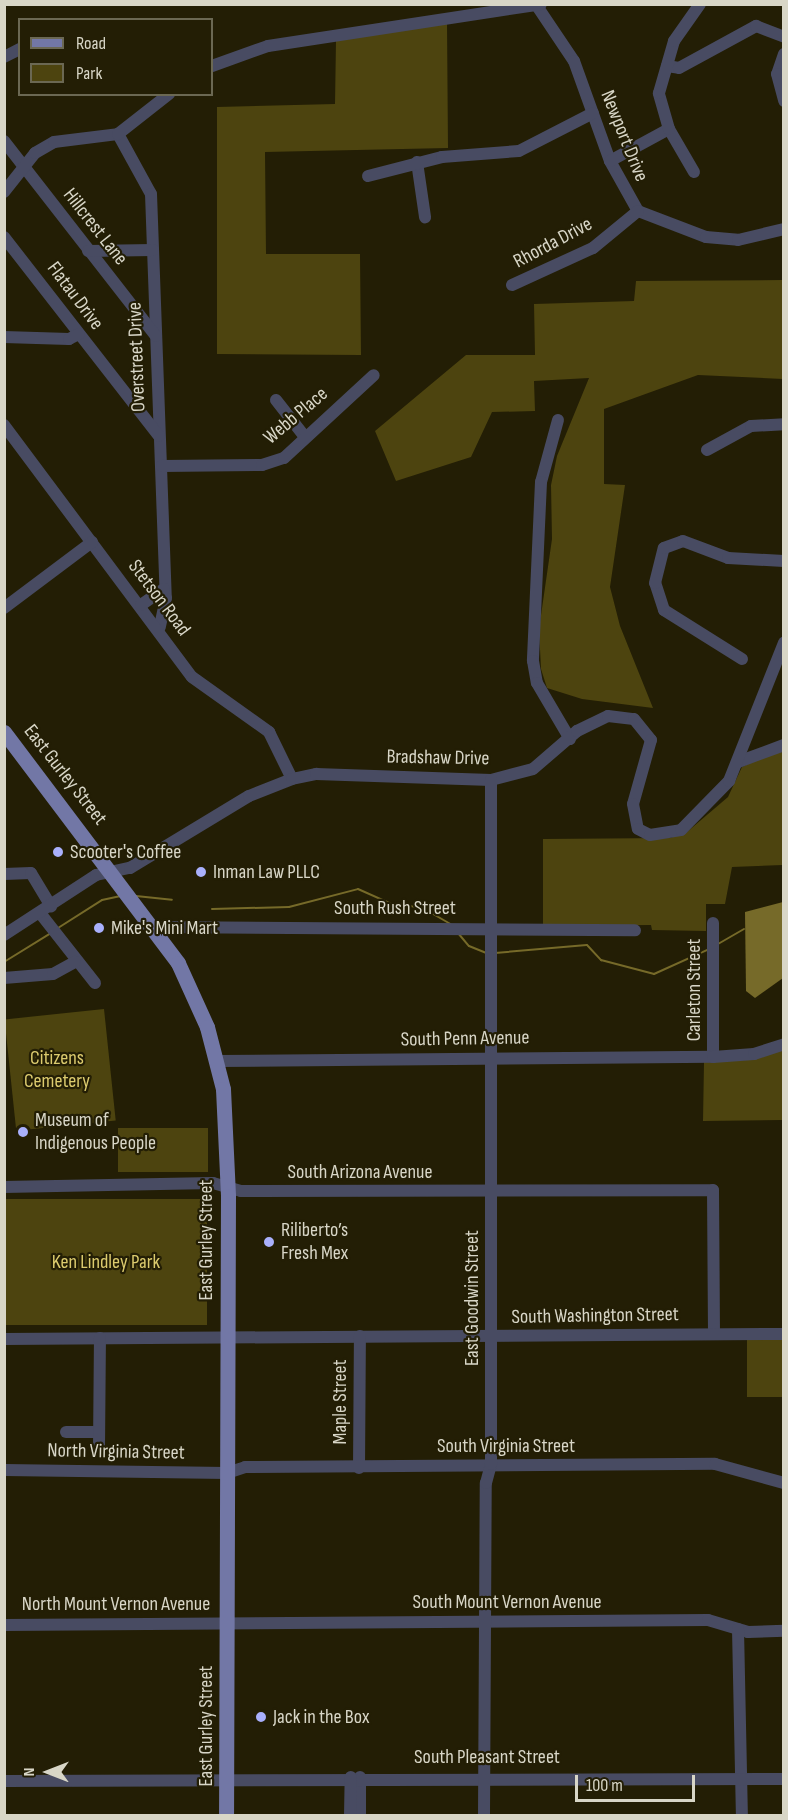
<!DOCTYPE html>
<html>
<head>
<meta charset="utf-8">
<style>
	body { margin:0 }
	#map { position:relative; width:788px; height:1820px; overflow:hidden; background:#231e05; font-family:"Sofia Sans Condensed",sans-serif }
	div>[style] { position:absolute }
	.green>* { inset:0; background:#4d440f; transform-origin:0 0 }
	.water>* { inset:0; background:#766a29 }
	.stream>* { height:2px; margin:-1px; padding:0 1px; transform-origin:1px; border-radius:1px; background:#766a29 }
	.minor>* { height:12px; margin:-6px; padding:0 6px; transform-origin:6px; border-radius:6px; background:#484b62 }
	.major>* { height:15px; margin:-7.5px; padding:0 7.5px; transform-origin:7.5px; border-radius:7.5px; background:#7277a6 }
	.dots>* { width:16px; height:16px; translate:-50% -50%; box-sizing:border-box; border:3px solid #231e05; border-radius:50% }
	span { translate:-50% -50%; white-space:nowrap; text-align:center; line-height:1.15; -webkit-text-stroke:4.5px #231e05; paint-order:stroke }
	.street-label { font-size:20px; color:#d8d6c7 }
	.poi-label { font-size:20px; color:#d8d6c7 }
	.left { translate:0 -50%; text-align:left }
	.park-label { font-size:20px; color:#dccb6e }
	.frame { position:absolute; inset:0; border:6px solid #d8d6c7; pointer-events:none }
	.legend { position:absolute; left:18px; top:18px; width:195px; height:78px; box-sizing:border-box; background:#231e05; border:2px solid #6b6853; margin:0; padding:8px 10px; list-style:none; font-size:18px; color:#d8d6c7 }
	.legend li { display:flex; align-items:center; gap:12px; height:30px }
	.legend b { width:30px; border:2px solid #6b6853 }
	.north { position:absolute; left:18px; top:1742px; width:60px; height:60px; -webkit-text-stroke:4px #231e05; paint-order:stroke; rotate:270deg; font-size:16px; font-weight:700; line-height:24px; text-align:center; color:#d8d6c7 }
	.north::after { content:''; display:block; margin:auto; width:21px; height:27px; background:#d8d6c7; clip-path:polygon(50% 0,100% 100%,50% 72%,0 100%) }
	.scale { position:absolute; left:575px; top:1775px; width:120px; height:27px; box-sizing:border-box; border:3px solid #d8d6c7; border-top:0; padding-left:8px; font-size:18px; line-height:21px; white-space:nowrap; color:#d8d6c7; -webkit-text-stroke:4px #231e05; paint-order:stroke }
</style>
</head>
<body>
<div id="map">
	<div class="green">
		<i style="clip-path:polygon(447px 22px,448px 148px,265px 152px,266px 254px,360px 254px,361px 355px,217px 354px,217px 107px,335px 104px,336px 40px)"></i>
		<i style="clip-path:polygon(783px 280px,783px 379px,698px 375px,604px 409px,604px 484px,625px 485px,610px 587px,620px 626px,653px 708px,582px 699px,547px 688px,541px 669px,539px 629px,552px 539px,551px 485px,557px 456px,589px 378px,534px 381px,535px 411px,492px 412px,471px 457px,396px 481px,375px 431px,466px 355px,535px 355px,534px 304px,634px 301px,636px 281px)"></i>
		<i style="clip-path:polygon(783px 747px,783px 865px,732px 867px,725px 904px,706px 904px,706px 931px,652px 930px,651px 925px,543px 926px,543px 839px,670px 838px,687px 832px,728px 797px,742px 767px)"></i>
		<i style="left:104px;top:1009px;width:112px;height:100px;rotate:84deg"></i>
		<i style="clip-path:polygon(783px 1050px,783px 1272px,782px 1120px,703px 1121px,704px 1062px,746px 1060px)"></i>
		<i style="left:118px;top:1128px;width:90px;height:44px"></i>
		<i style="left:5px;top:1199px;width:202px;height:126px"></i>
		<i style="left:747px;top:1338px;width:36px;height:59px"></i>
	</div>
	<div class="water">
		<i style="clip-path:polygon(783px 902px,783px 978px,755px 998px,746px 991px,745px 912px)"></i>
	</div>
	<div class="stream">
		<i style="left:136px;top:896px;width:36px;rotate:6deg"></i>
		<i style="left:212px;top:909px;width:77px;rotate:-1.5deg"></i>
		<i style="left:289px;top:907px;width:71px;rotate:-14.6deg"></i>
		<i style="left:358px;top:889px;width:36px;rotate:24deg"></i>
		<i style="left:391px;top:904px;width:30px;rotate:6deg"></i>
		<i style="left:421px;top:907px;width:34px;rotate:30deg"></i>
		<i style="left:58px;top:928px;width:52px;rotate:-32.5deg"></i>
		<i style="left:102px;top:900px;width:19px;rotate:-12deg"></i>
		<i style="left:458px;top:933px;width:17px;rotate:50deg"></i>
		<i style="left:469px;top:946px;width:18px;rotate:22deg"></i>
		<i style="left:718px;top:944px;width:30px;rotate:-30deg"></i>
		<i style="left:495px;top:953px;width:92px;rotate:-5deg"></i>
		<i style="left:587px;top:945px;width:21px;rotate:47deg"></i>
		<i style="left:601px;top:960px;width:55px;rotate:14.8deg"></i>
		<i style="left:654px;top:974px;width:58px;rotate:-24.4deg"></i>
		<i style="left:4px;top:962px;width:55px;rotate:-31.7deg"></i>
	</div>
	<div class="minor">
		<i style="left:537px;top:6px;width:66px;rotate:56.1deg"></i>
		<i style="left:574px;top:61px;width:106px;rotate:70.2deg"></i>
		<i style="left:610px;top:161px;width:57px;rotate:60.8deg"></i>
		<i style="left:638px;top:211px;width:73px;rotate:20.9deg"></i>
		<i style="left:706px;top:237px;width:32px;rotate:5deg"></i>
		<i style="left:738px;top:240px;width:47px;rotate:-13.4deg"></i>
		<i style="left:784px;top:54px;width:21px;rotate:109deg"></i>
		<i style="left:777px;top:74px;width:28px;rotate:75deg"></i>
		<i style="left:4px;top:57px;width:18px;rotate:-27deg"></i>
		<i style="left:212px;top:66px;width:59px;rotate:-19.7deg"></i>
		<i style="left:268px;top:46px;width:276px;rotate:-8.7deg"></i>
		<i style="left:667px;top:66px;width:12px;rotate:9deg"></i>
		<i style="left:679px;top:68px;width:88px;rotate:-28.6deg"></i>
		<i style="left:756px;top:26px;width:30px;rotate:21deg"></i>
		<i style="left:118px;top:134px;width:68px;rotate:61.2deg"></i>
		<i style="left:151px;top:194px;width:404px;rotate:87.9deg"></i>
		<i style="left:166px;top:598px;width:30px;rotate:102deg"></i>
		<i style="left:4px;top:141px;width:247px;rotate:52.1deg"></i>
		<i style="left:610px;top:161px;width:67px;rotate:-28.5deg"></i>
		<i style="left:417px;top:162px;width:56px;rotate:81.7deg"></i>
		<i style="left:694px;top:172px;width:50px;rotate:-120.2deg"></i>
		<i style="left:669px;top:129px;width:37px;rotate:-106deg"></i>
		<i style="left:659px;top:93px;width:54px;rotate:-73.9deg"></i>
		<i style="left:674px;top:41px;width:45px;rotate:-54.9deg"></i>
		<i style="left:368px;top:176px;width:76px;rotate:-14.4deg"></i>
		<i style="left:442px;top:157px;width:77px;rotate:-4.5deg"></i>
		<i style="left:519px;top:151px;width:83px;rotate:-27.2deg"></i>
		<i style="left:4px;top:192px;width:50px;rotate:-51.5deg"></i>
		<i style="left:35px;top:153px;width:22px;rotate:-30deg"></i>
		<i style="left:54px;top:142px;width:64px;rotate:-7.1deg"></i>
		<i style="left:118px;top:134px;width:65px;rotate:-38.1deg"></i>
		<i style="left:4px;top:237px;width:252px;rotate:52.1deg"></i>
		<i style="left:88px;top:251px;width:65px;rotate:-0.9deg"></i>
		<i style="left:512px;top:285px;width:89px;rotate:-24.6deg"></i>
		<i style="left:593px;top:248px;width:58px;rotate:-39.4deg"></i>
		<i style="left:4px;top:337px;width:65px;rotate:1.8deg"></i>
		<i style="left:69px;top:339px;width:11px;rotate:-27deg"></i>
		<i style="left:276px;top:400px;width:47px;rotate:51.9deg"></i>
		<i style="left:558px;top:420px;width:64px;rotate:105.3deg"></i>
		<i style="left:541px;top:482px;width:179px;rotate:92.6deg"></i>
		<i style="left:533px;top:661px;width:22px;rotate:80deg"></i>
		<i style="left:537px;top:683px;width:65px;rotate:59.5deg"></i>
		<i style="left:4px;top:425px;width:314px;rotate:53.3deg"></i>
		<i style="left:192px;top:677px;width:95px;rotate:35.5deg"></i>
		<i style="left:269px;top:732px;width:52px;rotate:63.9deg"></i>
		<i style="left:707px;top:450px;width:50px;rotate:-28.6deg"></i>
		<i style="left:751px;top:426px;width:33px;rotate:-3deg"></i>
		<i style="left:162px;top:466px;width:100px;rotate:-0.6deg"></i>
		<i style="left:262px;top:465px;width:23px;rotate:-18deg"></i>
		<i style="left:284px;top:458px;width:122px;rotate:-42.7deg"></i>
		<i style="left:141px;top:605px;width:28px;rotate:-35deg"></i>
		<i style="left:4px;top:608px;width:110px;rotate:-36.9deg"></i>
		<i style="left:742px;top:659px;width:92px;rotate:-147.9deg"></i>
		<i style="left:664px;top:610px;width:28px;rotate:-108deg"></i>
		<i style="left:655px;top:583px;width:36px;rotate:-76deg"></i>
		<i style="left:664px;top:548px;width:20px;rotate:-20deg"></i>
		<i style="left:683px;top:541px;width:48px;rotate:20.7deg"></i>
		<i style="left:728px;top:558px;width:56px;rotate:3.1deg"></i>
		<i style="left:738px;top:762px;width:49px;rotate:-20.3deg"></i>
		<i style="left:4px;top:874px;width:27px;rotate:-2deg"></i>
		<i style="left:31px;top:873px;width:39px;rotate:59deg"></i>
		<i style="left:40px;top:913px;width:89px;rotate:51.8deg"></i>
		<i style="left:713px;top:923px;width:134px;rotate:90deg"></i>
		<i style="left:154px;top:927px;width:481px;rotate:0.4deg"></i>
		<i style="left:4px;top:935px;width:110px;rotate:-33.1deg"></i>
		<i style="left:96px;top:875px;width:35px;rotate:-12deg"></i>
		<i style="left:130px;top:868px;width:139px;rotate:-31.2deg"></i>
		<i style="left:249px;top:796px;width:46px;rotate:-21.6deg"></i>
		<i style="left:292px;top:779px;width:25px;rotate:-12deg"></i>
		<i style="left:316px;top:774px;width:175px;rotate:2deg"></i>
		<i style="left:491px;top:780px;width:43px;rotate:-14.7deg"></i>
		<i style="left:533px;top:769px;width:58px;rotate:-40.8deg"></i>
		<i style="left:577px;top:731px;width:34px;rotate:-26deg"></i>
		<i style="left:608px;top:716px;width:26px;rotate:7deg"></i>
		<i style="left:634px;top:719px;width:27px;rotate:51deg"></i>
		<i style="left:651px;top:740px;width:66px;rotate:105.7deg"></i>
		<i style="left:633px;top:804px;width:25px;rotate:79deg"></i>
		<i style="left:638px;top:829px;width:13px;rotate:27deg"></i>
		<i style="left:650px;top:835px;width:31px;rotate:-9deg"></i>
		<i style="left:681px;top:830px;width:69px;rotate:-45.6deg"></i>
		<i style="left:729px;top:781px;width:149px;rotate:-68.3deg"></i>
		<i style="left:4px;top:978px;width:49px;rotate:-4.7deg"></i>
		<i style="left:53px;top:974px;width:25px;rotate:-29deg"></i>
		<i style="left:217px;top:1061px;width:496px;rotate:-0.5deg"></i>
		<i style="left:713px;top:1057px;width:41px;rotate:-4.2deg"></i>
		<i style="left:754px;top:1054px;width:32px;rotate:-18deg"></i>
		<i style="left:4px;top:1187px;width:209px;rotate:-1.1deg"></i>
		<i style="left:213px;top:1183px;width:29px;rotate:16deg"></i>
		<i style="left:241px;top:1191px;width:472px;rotate:-0.1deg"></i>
		<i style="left:713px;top:1190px;width:144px;rotate:89.6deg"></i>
		<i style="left:4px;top:1339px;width:780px;rotate:-0.37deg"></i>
		<i style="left:66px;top:1432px;width:33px"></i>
		<i style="left:99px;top:1448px;width:110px;rotate:-89.5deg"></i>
		<i style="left:359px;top:1468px;width:132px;rotate:-89.6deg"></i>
		<i style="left:4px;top:1470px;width:223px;rotate:0.8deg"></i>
		<i style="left:227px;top:1473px;width:19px;rotate:-18deg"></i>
		<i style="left:245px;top:1467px;width:470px;rotate:-0.4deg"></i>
		<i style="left:715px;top:1464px;width:72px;rotate:15.4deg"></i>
		<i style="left:4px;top:1625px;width:704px;rotate:-0.41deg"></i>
		<i style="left:708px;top:1620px;width:42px;rotate:16.7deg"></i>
		<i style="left:748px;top:1632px;width:36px;rotate:-2deg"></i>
		<i style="left:738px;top:1629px;width:187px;rotate:88.8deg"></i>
		<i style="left:360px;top:1777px;width:39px;rotate:90deg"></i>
		<i style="left:4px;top:1781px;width:780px;rotate:-0.15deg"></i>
		<i style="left:350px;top:1816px;width:39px;rotate:-89deg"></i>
		<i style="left:484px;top:1816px;width:333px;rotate:-89.7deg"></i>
		<i style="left:486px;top:1483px;width:20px;rotate:-75deg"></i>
		<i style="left:491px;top:1464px;width:684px;rotate:-90deg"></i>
	</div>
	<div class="major">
		<i style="left:4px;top:732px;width:289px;rotate:53deg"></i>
		<i style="left:178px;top:963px;width:70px;rotate:65.6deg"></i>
		<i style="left:207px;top:1027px;width:64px;rotate:75.5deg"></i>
		<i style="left:223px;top:1089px;width:107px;rotate:87.3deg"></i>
		<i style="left:228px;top:1196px;width:620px;rotate:90.18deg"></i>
	</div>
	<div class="dots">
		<i style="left:58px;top:852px;background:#a9b0fc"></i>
		<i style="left:201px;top:872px;background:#a9b0fc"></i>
		<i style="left:99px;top:928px;background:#a9b0fc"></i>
		<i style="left:23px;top:1132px;background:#a9b0fc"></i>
		<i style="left:269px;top:1242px;background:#a9b0fc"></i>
		<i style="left:261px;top:1717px;background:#a9b0fc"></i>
	</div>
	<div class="street-label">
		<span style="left:624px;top:136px;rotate:68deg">Newport Drive</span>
		<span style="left:95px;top:227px;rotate:52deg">Hillcrest Lane</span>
		<span style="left:553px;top:243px;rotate:-28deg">Rhorda Drive</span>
		<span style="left:75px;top:296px;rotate:53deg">Flatau Drive</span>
		<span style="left:137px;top:357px;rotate:-92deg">Overstreet Drive</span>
		<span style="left:296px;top:416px;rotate:-40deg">Webb Place</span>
		<span style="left:159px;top:598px;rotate:53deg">Stetson Road</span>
		<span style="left:438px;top:758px;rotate:1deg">Bradshaw Drive</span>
		<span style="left:65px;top:775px;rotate:52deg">East Gurley Street</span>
		<span style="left:395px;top:908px">South Rush Street</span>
		<span style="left:694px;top:990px;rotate:-90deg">Carleton Street</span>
		<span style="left:465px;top:1039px;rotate:-1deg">South Penn Avenue</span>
		<span style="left:360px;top:1172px">South Arizona Avenue</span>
		<span style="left:206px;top:1240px;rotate:-90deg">East Gurley Street</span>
		<span style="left:472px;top:1298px;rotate:-90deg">East Goodwin Street</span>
		<span style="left:595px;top:1316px;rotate:-1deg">South Washington Street</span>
		<span style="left:340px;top:1402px;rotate:-90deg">Maple Street</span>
		<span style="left:506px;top:1446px">South Virginia Street</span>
		<span style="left:116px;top:1452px;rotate:1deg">North Virginia Street</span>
		<span style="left:507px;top:1602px">South Mount Vernon Avenue</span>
		<span style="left:116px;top:1604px">North Mount Vernon Avenue</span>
		<span style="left:206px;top:1726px;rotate:-90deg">East Gurley Street</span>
		<span style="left:487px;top:1757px">South Pleasant Street</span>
	</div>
	<div class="poi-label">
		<span class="left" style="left:70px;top:852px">Scooter's Coffee</span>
		<span class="left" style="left:213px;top:872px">Inman Law PLLC</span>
		<span class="left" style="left:111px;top:928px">Mike's Mini Mart</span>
		<span class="left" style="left:35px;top:1132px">Museum of<br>Indigenous People</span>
		<span class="left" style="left:281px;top:1242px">Riliberto’s<br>Fresh Mex</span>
		<span class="left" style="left:273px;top:1717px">Jack in the Box</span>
	</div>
	<div class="park-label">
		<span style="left:57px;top:1070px">Citizens<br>Cemetery</span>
		<span style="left:106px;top:1262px">Ken Lindley Park</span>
	</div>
	<div class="frame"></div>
	<ul class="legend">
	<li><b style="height:8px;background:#7277a6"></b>Road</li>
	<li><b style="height:16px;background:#4d440f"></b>Park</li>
	</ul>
	<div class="north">N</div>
	<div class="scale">100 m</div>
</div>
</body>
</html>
